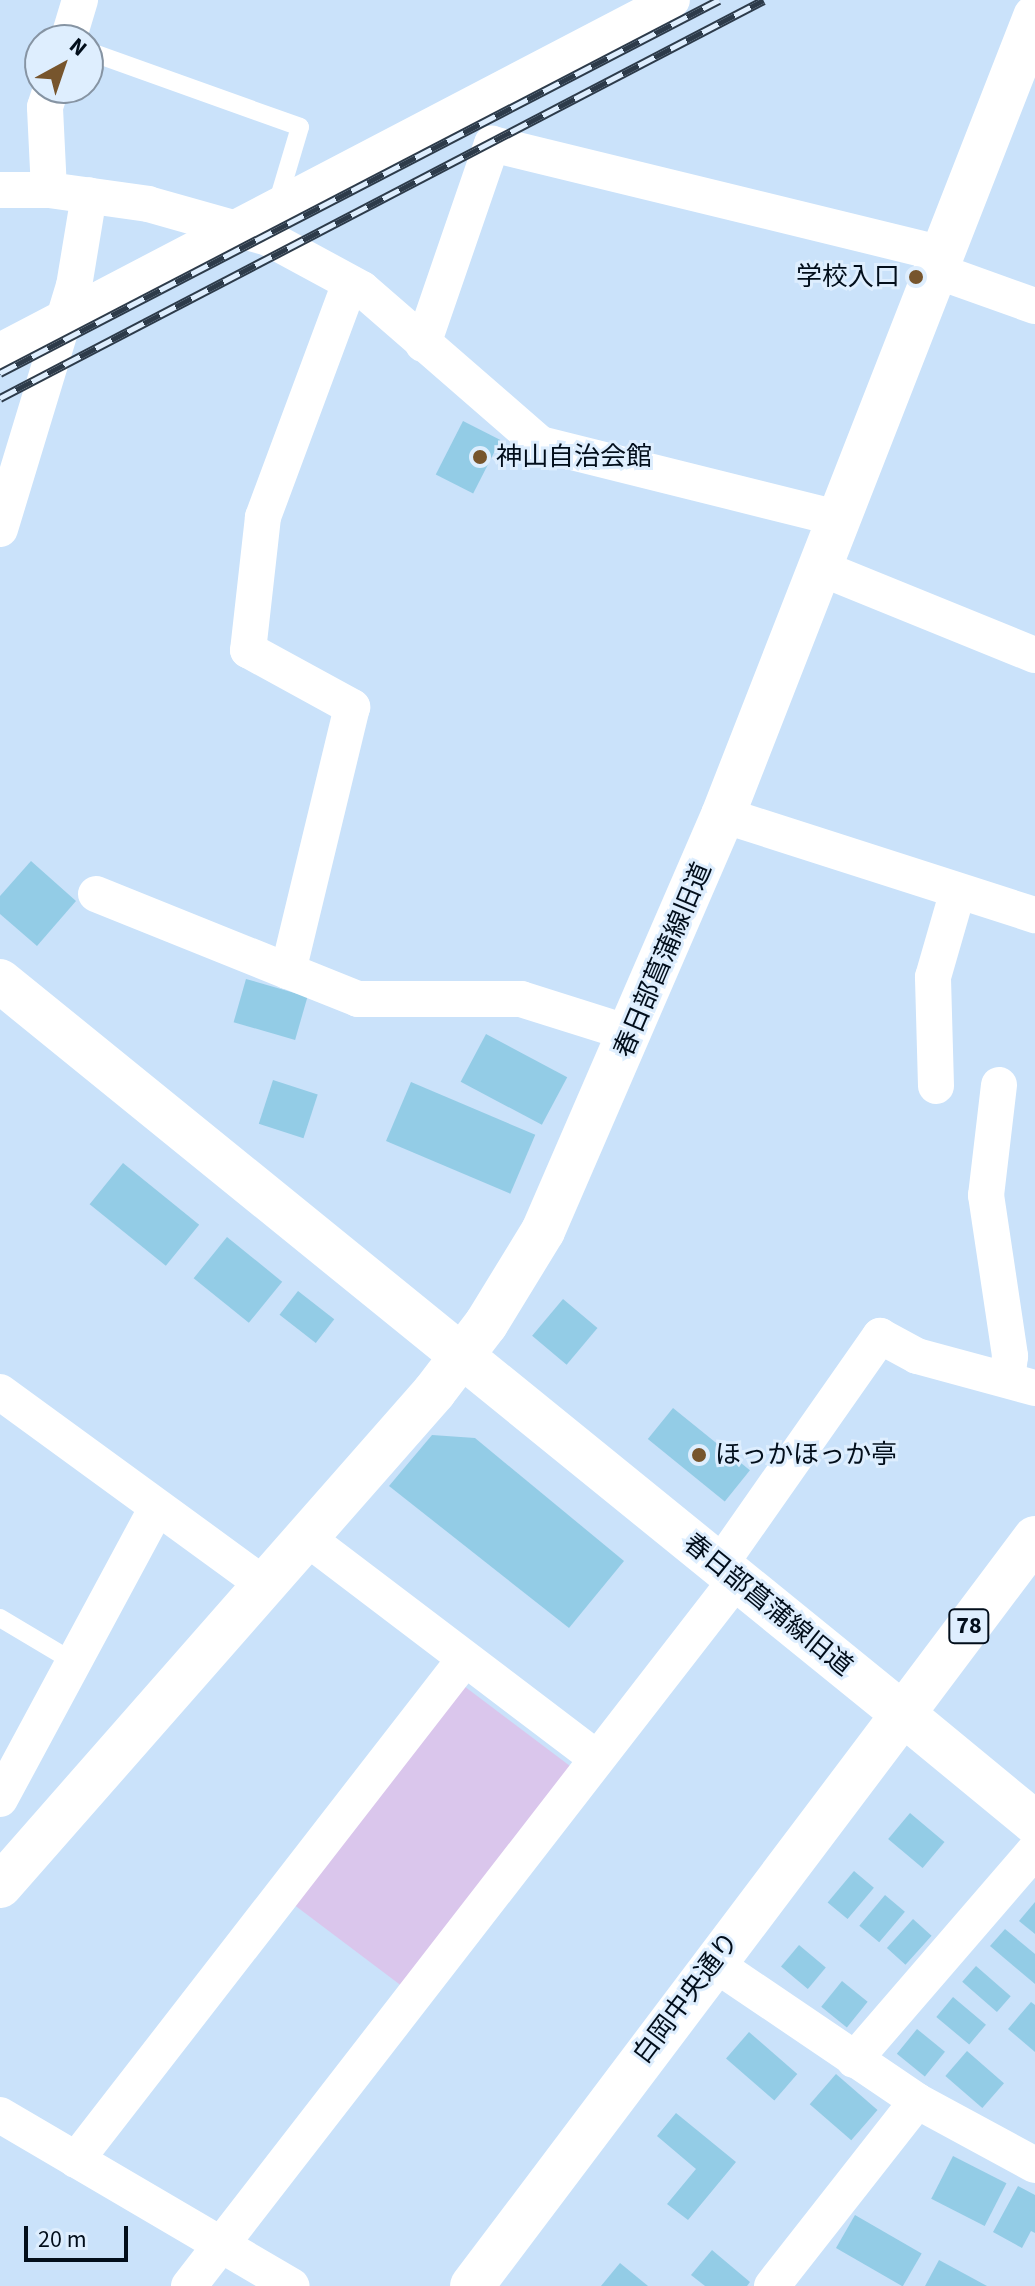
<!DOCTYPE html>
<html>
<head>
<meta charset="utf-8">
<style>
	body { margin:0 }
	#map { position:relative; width:1035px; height:2286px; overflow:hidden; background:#cae2fa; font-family:"Source Sans 3","Noto Sans JP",sans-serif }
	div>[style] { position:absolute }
	.green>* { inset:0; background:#dac6ec; transform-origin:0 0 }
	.building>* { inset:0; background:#93cce6; transform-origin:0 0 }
	.lane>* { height:18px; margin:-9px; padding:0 9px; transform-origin:9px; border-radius:9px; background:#fff }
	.street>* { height:36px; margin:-18px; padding:0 18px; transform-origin:18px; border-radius:18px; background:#fff }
	.secondary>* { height:44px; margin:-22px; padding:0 22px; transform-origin:22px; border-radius:22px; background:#fff }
	.primary>* { height:44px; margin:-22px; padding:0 22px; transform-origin:22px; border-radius:22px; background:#fff }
	.rail>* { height:9px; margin-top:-4.5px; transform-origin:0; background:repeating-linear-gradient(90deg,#deeefe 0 18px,#2d3b4a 0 36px); box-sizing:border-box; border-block:2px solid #2d3b4a }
	.dots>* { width:22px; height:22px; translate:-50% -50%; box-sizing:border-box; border:4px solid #deeefe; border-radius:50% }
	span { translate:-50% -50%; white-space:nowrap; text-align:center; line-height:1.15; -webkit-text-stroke:6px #deeefe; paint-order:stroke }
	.shield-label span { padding:2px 6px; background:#deeefe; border:2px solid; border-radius:6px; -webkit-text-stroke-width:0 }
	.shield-label { font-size:24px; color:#020e1b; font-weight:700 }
	.poi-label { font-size:26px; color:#020e1b }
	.right { translate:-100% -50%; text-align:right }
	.left { translate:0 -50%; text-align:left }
	.street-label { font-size:26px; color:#020e1b }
	.north { position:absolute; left:24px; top:24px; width:80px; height:80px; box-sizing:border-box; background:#deeefe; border:2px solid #8694a3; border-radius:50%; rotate:40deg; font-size:22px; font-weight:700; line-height:32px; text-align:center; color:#020e1b }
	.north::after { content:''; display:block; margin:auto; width:28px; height:36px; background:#77552d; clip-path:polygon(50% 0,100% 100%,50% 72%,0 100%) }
	.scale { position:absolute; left:24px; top:2226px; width:104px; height:36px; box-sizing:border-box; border:4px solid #020e1b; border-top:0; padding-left:10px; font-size:24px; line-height:28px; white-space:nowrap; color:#020e1b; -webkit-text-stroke:6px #deeefe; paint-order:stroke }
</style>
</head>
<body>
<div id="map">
	<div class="green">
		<i style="left:460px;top:1683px;width:142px;height:277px;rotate:37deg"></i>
	</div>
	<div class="building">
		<i style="left:463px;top:421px;width:42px;height:60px;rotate:27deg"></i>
		<i style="clip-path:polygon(31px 861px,76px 901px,37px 946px,0 914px,0 896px)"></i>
		<i style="left:246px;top:979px;width:64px;height:45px;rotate:16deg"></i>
		<i style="left:486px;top:1034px;width:92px;height:54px;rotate:28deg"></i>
		<i style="left:273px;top:1080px;width:47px;height:46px;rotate:18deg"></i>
		<i style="left:411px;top:1082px;width:135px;height:64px;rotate:23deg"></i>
		<i style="left:123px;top:1163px;width:98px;height:53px;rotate:39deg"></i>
		<i style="left:227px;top:1237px;width:71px;height:53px;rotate:39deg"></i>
		<i style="left:298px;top:1291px;width:46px;height:30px;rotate:38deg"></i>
		<i style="left:563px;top:1299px;width:45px;height:48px;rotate:40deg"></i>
		<i style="left:673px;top:1408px;width:99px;height:40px;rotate:39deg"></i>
		<i style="clip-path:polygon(432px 1435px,475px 1438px,624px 1561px,569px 1628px,389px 1486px)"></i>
		<i style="left:910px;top:1813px;width:45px;height:34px;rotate:40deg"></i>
		<i style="left:854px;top:1871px;width:26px;height:41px;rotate:40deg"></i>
		<i style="left:885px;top:1895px;width:26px;height:40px;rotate:40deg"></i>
		<i style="clip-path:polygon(1035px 1902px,1035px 1934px,1019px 1921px)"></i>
		<i style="left:913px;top:1919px;width:25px;height:39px;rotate:42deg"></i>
		<i style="clip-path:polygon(1005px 1929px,1035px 1954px,1035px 1984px,990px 1946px)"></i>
		<i style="left:799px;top:1945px;width:35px;height:28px;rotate:40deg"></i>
		<i style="left:976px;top:1966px;width:46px;height:21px;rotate:41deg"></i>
		<i style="left:842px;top:1981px;width:33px;height:33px;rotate:39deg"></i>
		<i style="left:953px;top:1997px;width:43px;height:26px;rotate:40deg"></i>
		<i style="clip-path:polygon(1031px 2002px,1035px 2005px,1035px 2052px,1008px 2029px)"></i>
		<i style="left:917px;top:2029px;width:36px;height:32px;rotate:39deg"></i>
		<i style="left:749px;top:2032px;width:64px;height:35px;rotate:41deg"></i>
		<i style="left:967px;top:2051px;width:49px;height:33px;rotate:41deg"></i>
		<i style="left:836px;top:2074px;width:55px;height:40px;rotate:41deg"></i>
		<i style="clip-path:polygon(676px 2113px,736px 2162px,688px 2220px,667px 2204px,696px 2169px,657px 2136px)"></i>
		<i style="left:953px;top:2156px;width:60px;height:48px;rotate:27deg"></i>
		<i style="clip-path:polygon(1018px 2186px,1035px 2195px,1035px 2233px,1031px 2231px,1022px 2248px,993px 2232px)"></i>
		<i style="left:855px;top:2215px;width:77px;height:38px;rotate:30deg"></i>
		<i style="clip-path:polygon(712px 2250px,750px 2282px,747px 2286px,705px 2286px,691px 2275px)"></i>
		<i style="clip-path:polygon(939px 2260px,987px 2286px,925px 2286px)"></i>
		<i style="clip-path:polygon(620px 2263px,648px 2286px,601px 2286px)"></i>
	</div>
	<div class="lane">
		<i style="left:88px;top:51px;width:225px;rotate:19.7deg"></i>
		<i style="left:300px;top:127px;width:80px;rotate:106.6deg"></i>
		<i style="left:0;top:1618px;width:84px;rotate:30.8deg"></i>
	</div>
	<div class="street">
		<i style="left:68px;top:40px;width:42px;rotate:-73.3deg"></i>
		<i style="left:0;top:190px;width:49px"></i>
		<i style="left:49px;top:190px;width:100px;rotate:8deg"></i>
		<i style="left:148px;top:204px;width:125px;rotate:15.8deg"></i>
		<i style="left:268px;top:238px;width:107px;rotate:28.5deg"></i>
		<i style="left:362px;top:289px;width:236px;rotate:41deg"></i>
		<i style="left:540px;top:444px;width:306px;rotate:14deg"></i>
		<i style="left:49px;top:190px;width:83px;rotate:-92.8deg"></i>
		<i style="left:45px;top:107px;width:20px;rotate:-72deg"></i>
		<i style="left:937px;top:271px;width:104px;rotate:19.7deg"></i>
		<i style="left:350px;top:283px;width:250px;rotate:110.4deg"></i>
		<i style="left:263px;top:517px;width:134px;rotate:96.4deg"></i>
		<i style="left:248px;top:650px;width:119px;rotate:28.7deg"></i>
		<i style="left:352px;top:707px;width:272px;rotate:103.6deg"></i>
		<i style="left:288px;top:971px;width:75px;rotate:21.8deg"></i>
		<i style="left:358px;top:999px;width:163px"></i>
		<i style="left:521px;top:999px;width:116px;rotate:17.5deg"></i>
		<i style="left:423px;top:344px;width:212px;rotate:-71deg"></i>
		<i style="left:492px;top:144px;width:464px;rotate:13.7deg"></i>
		<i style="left:0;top:351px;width:758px;rotate:-27.58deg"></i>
		<i style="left:0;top:529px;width:254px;rotate:-73.1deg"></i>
		<i style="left:74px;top:286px;width:92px;rotate:-80.6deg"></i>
		<i style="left:818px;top:567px;width:234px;rotate:22.1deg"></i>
		<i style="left:723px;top:815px;width:328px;rotate:17.8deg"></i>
		<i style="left:96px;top:894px;width:207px;rotate:21.9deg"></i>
		<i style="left:999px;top:1085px;width:111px;rotate:96.7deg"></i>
		<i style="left:986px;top:1195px;width:163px;rotate:81.5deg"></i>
		<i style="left:1010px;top:1356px;width:23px;rotate:97deg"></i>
		<i style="left:936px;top:1086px;width:109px;rotate:-91.6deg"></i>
		<i style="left:933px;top:977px;width:86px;rotate:-73.9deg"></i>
		<i style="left:0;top:1392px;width:328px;rotate:36.1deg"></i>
		<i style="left:308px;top:1539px;width:363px;rotate:37.2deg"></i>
		<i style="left:719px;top:1566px;width:281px;rotate:-55deg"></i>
		<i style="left:880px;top:1336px;width:42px;rotate:28.4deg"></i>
		<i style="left:917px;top:1356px;width:122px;rotate:15.2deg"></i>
		<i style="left:0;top:1799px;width:331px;rotate:-61.7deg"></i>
		<i style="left:712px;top:1962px;width:248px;rotate:34.1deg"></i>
		<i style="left:917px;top:2101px;width:134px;rotate:28.5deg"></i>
		<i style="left:854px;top:2060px;width:277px;rotate:-49.2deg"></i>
		<i style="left:0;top:2115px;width:338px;rotate:30.4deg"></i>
		<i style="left:76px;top:2160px;width:631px;rotate:-52.2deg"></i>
		<i style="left:189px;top:2286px;width:893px;rotate:-52.23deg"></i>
		<i style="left:772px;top:2286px;width:235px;rotate:-51.9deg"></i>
	</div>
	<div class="secondary">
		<i style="left:0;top:981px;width:1163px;rotate:39.07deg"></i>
		<i style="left:903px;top:1714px;width:716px;rotate:127deg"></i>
		<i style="left:0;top:1886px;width:658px;rotate:-48.7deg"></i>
		<i style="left:434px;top:1392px;width:86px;rotate:-52.6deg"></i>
		<i style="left:486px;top:1324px;width:109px;rotate:-58.5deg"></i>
		<i style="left:543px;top:1231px;width:453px;rotate:-66.6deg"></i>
		<i style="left:723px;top:815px;width:857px;rotate:-68.65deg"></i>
	</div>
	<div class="primary">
		<i style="left:1035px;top:1538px;width:220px;rotate:126.9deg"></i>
		<i style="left:903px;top:1714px;width:171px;rotate:39.5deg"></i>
	</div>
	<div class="rail">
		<i style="left:0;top:373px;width:810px;rotate:-27.42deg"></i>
		<i style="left:0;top:398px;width:861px;rotate:-27.52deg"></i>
	</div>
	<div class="dots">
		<i style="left:916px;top:277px;background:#77552d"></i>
		<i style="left:480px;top:457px;background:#77552d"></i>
		<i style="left:699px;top:1455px;background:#77552d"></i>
	</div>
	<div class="shield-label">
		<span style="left:969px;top:1626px">78</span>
	</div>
	<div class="poi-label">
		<span class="right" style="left:900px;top:277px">学校入口</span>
		<span class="left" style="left:496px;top:457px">神山自治会館</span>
		<span class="left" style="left:715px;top:1455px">ほっかほっか亭</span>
	</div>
	<div class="street-label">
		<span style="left:663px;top:960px;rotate:-67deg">春日部菖蒲線旧道</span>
		<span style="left:768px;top:1605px;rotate:39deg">春日部菖蒲線旧道</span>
		<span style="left:686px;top:1998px;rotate:-53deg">白岡中央通り</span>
	</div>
	<div class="north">N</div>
	<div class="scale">20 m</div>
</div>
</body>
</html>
